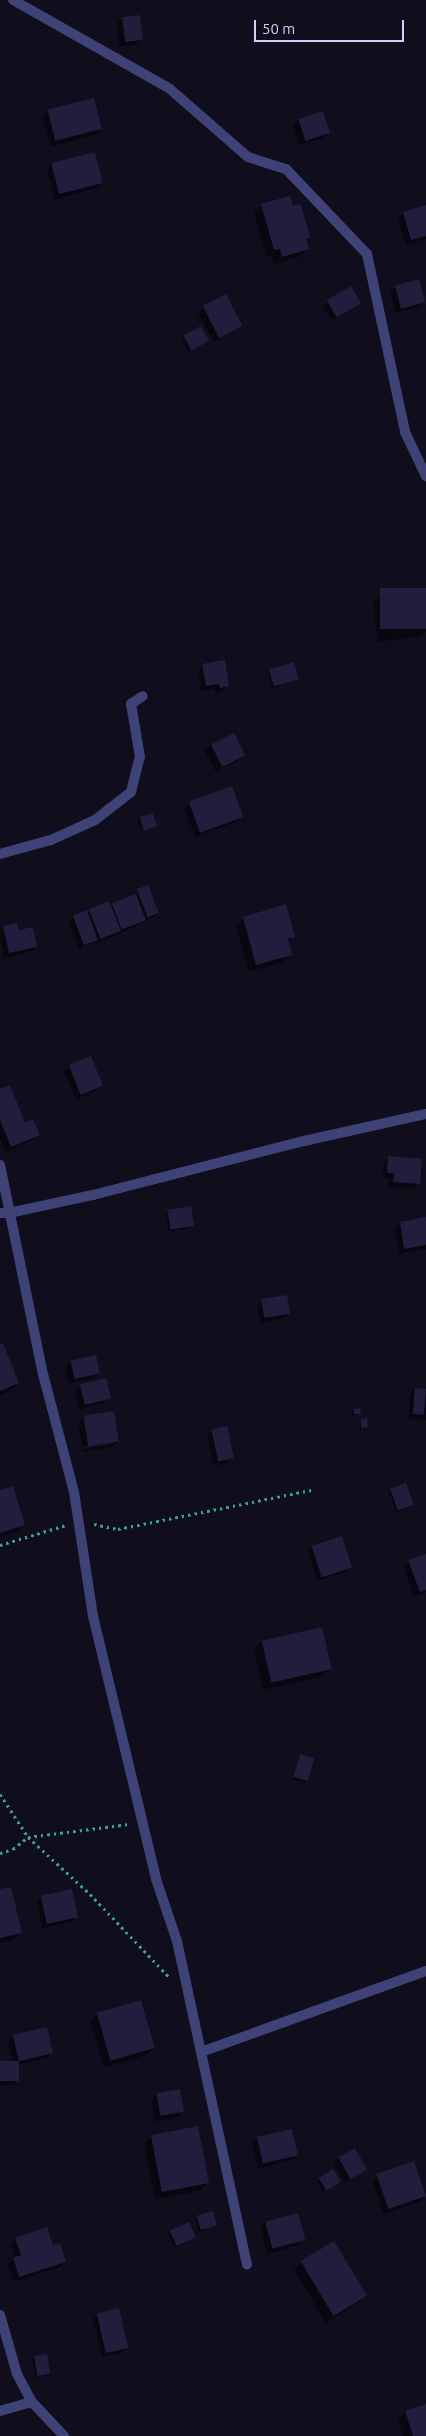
<!DOCTYPE html>
<html>
<head>
<meta charset="utf-8">
<style>
	body { margin:0 }
	#map { position:relative; width:426px; height:2436px; overflow:hidden; background:#100e1d; font-family:Ubuntu,sans-serif }
	div>[style] { position:absolute }
	.shadow>* { inset:0; background:#0007 }
	.building>* { inset:0; background:#211d3c; transform-origin:0 0 }
	.path>* { height:3px; margin-top:-1.5px; transform-origin:0; background:repeating-linear-gradient(90deg,#3ca193 0 2.5px,transparent 0 6.5px) }
	.street>* { height:10px; margin:-5px; padding:0 5px; transform-origin:5px; border-radius:5px; background:#3f4276 }
	span { translate:-50% -50%; white-space:nowrap; text-align:center; line-height:1.15; -webkit-text-stroke:5px #100e1d; paint-order:stroke }
	.scale { position:absolute; left:254px; top:20px; width:150px; height:22px; box-sizing:border-box; border:2px solid #d2d0f9; border-top:0; padding-left:6px; font-size:15px; line-height:18px; white-space:nowrap; color:#d2d0f9; -webkit-text-stroke:4px #100e1d; paint-order:stroke }
</style>
</head>
<body>
<div id="map">
	<div class="shadow">
		<i style="clip-path:polygon(122px 18px,141px 39px,136px 45px,119px 46px,117px 24px)"></i>
		<i style="clip-path:polygon(93px 100px,101px 129px,96px 134px,51px 147px,43px 118px,48px 112px)"></i>
		<i style="clip-path:polygon(298px 120px,328px 132px,323px 138px,298px 145px,293px 125px)"></i>
		<i style="clip-path:polygon(94px 153px,102px 183px,97px 188px,55px 200px,47px 170px,52px 165px)"></i>
		<i style="clip-path:polygon(262px 205px,292px 207px,308px 238px,305px 241px,307px 249px,299px 257px,274px 264px,272px 256px,266px 257px,254px 213px)"></i>
		<i style="clip-path:polygon(426px 207px,426px 239px,406px 245px,398px 219px,403px 213px)"></i>
		<i style="clip-path:polygon(396px 287px,424px 301px,419px 307px,396px 313px,390px 292px)"></i>
		<i style="clip-path:polygon(328px 301px,360px 302px,332px 321px,323px 307px)"></i>
		<i style="clip-path:polygon(204px 307px,240px 326px,214px 342px,198px 313px)"></i>
		<i style="clip-path:polygon(184px 336px,208px 341px,188px 352px,182px 339px)"></i>
		<i style="clip-path:polygon(381px 595px,426px 603px,426px 631px,421px 636px,378px 642px,373px 603px)"></i>
		<i style="clip-path:polygon(203px 665px,228px 686px,222px 691px,215px 693px,214px 689px,201px 691px,198px 671px)"></i>
		<i style="clip-path:polygon(271px 672px,298px 679px,273px 689px,268px 674px)"></i>
		<i style="clip-path:polygon(234px 735px,243px 755px,238px 761px,215px 771px,205px 751px,211px 745px)"></i>
		<i style="clip-path:polygon(190px 802px,242px 816px,236px 822px,195px 837px,184px 808px)"></i>
		<i style="clip-path:polygon(140px 818px,155px 825px,141px 831px,138px 821px)"></i>
		<i style="clip-path:polygon(148px 886px,158px 913px,156px 916px,114px 936px,96px 943px,95px 941px,79px 949px,68px 922px,74px 916px,86px 913px,90px 910px,110px 907px,136px 895px,137px 890px)"></i>
		<i style="clip-path:polygon(244px 918px,294px 937px,287px 943px,291px 954px,283px 962px,249px 972px,236px 926px)"></i>
		<i style="clip-path:polygon(4px 927px,18px 932px,36px 947px,30px 952px,3px 958px,0 930px)"></i>
		<i style="clip-path:polygon(70px 1066px,102px 1085px,96px 1091px,76px 1099px,64px 1072px)"></i>
		<i style="clip-path:polygon(0 1090px,25px 1124px,38px 1135px,33px 1140px,6px 1152px,0 1138px)"></i>
		<i style="clip-path:polygon(389px 1158px,419px 1183px,413px 1189px,388px 1187px,389px 1178px,382px 1178px,384px 1163px)"></i>
		<i style="clip-path:polygon(168px 1212px,193px 1225px,190px 1228px,169px 1231px,166px 1214px)"></i>
		<i style="clip-path:polygon(426px 1222px,426px 1249px,399px 1254px,395px 1228px,400px 1223px)"></i>
		<i style="clip-path:polygon(263px 1302px,289px 1313px,284px 1318px,261px 1324px,257px 1307px)"></i>
		<i style="clip-path:polygon(0 1345px,18px 1383px,10px 1391px,0 1395px)"></i>
		<i style="clip-path:polygon(71px 1361px,99px 1373px,93px 1379px,69px 1383px,65px 1366px)"></i>
		<i style="clip-path:polygon(81px 1386px,110px 1397px,104px 1403px,79px 1409px,75px 1391px)"></i>
		<i style="clip-path:polygon(415px 1389px,426px 1390px,426px 1420px,409px 1419px,410px 1395px)"></i>
		<i style="clip-path:polygon(354px 1410px,359px 1413px,352px 1416px,352px 1412px)"></i>
		<i style="clip-path:polygon(83px 1417px,118px 1442px,112px 1447px,83px 1452px,83px 1450px,113px 1444px,113px 1442px,82px 1447px,78px 1423px)"></i>
		<i style="clip-path:polygon(362px 1420px,366px 1426px,360px 1429px,359px 1423px)"></i>
		<i style="clip-path:polygon(213px 1431px,232px 1458px,227px 1463px,214px 1466px,207px 1436px)"></i>
		<i style="clip-path:polygon(391px 1490px,413px 1505px,396px 1513px,389px 1492px)"></i>
		<i style="clip-path:polygon(0 1492px,24px 1525px,16px 1532px,0 1538px)"></i>
		<i style="clip-path:polygon(313px 1547px,351px 1567px,346px 1572px,317px 1581px,308px 1552px)"></i>
		<i style="clip-path:polygon(426px 1556px,426px 1592px,414px 1597px,404px 1567px,409px 1562px)"></i>
		<i style="clip-path:polygon(262px 1641px,330px 1669px,322px 1677px,263px 1690px,254px 1649px)"></i>
		<i style="clip-path:polygon(300px 1755px,307px 1780px,305px 1783px,292px 1779px)"></i>
		<i style="clip-path:polygon(0 1891px,21px 1932px,13px 1940px,0 1943px)"></i>
		<i style="clip-path:polygon(42px 1897px,76px 1917px,71px 1922px,42px 1928px,37px 1902px)"></i>
		<i style="clip-path:polygon(98px 2014px,154px 2048px,146px 2055px,104px 2068px,90px 2021px)"></i>
		<i style="clip-path:polygon(14px 2036px,52px 2053px,47px 2058px,18px 2065px,18px 2080px,13px 2085px,0 2085px,0 2062px,13px 2063px,8px 2042px)"></i>
		<i style="clip-path:polygon(157px 2094px,183px 2111px,178px 2117px,155px 2122px,151px 2100px)"></i>
		<i style="clip-path:polygon(291px 2130px,297px 2155px,292px 2160px,258px 2169px,252px 2144px,257px 2139px)"></i>
		<i style="clip-path:polygon(152px 2136px,208px 2183px,200px 2191px,155px 2199px,144px 2144px)"></i>
		<i style="clip-path:polygon(339px 2158px,365px 2170px,345px 2183px,334px 2164px)"></i>
		<i style="clip-path:polygon(413px 2162px,426px 2195px,421px 2201px,384px 2214px,372px 2181px,378px 2176px)"></i>
		<i style="clip-path:polygon(319px 2179px,337px 2184px,323px 2192px,317px 2181px)"></i>
		<i style="clip-path:polygon(197px 2217px,216px 2225px,198px 2232px,195px 2220px)"></i>
		<i style="clip-path:polygon(265px 2222px,303px 2240px,298px 2245px,267px 2254px,260px 2228px)"></i>
		<i style="clip-path:polygon(171px 2232px,195px 2238px,175px 2248px,168px 2234px)"></i>
		<i style="clip-path:polygon(16px 2239px,52px 2247px,65px 2262px,59px 2267px,14px 2282px,8px 2264px,15px 2258px,11px 2244px)"></i>
		<i style="clip-path:polygon(333px 2243px,365px 2295px,358px 2303px,326px 2323px,294px 2270px,301px 2263px)"></i>
		<i style="clip-path:polygon(98px 2314px,127px 2347px,122px 2353px,102px 2357px,93px 2320px)"></i>
		<i style="clip-path:polygon(35px 2357px,49px 2374px,46px 2376px,35px 2378px,32px 2359px)"></i>
		<i style="clip-path:polygon(426px 2405px,426px 2436px,403px 2436px,398px 2420px,405px 2412px)"></i>
	</div>
	<div class="building">
		<i style="left:140px;top:15px;width:25px;height:18px;rotate:83deg"></i>
		<i style="left:94px;top:98px;width:32px;height:48px;rotate:76deg"></i>
		<i style="left:323px;top:111px;width:23px;height:26px;rotate:72deg"></i>
		<i style="left:95px;top:152px;width:32px;height:45px;rotate:76deg"></i>
		<i style="clip-path:polygon(290px 196px,293px 206px,301px 204px,310px 238px,306px 239px,309px 249px,282px 257px,280px 249px,274px 250px,261px 204px)"></i>
		<i style="clip-path:polygon(426px 205px,426px 236px,411px 240px,403px 212px)"></i>
		<i style="left:419px;top:279px;width:24px;height:25px;rotate:75deg"></i>
		<i style="left:351px;top:286px;width:20px;height:28px;rotate:60deg"></i>
		<i style="left:226px;top:294px;width:36px;height:26px;rotate:63deg"></i>
		<i style="left:201px;top:326px;width:17px;height:20px;rotate:62deg"></i>
		<i style="left:426px;top:588px;width:41px;height:46px;rotate:90deg"></i>
		<i style="clip-path:polygon(225px 660px,229px 686px,220px 688px,219px 684px,206px 686px,202px 664px)"></i>
		<i style="left:294px;top:662px;width:18px;height:26px;rotate:74deg"></i>
		<i style="left:234px;top:733px;width:25px;height:26px;rotate:63deg"></i>
		<i style="left:232px;top:786px;width:33px;height:46px;rotate:70deg"></i>
		<i style="left:153px;top:813px;width:14px;height:14px;rotate:73deg"></i>
		<i style="left:148px;top:885px;width:30px;height:12px;rotate:69deg"></i>
		<i style="left:136px;top:894px;width:28px;height:26px;rotate:69deg"></i>
		<i style="left:109px;top:901px;width:32px;height:22px;rotate:68deg"></i>
		<i style="clip-path:polygon(286px 904px,295px 937px,288px 939px,292px 955px,256px 965px,243px 917px)"></i>
		<i style="left:87px;top:910px;width:32px;height:15px;rotate:70deg"></i>
		<i style="clip-path:polygon(17px 923px,19px 930px,33px 927px,37px 947px,9px 953px,3px 926px)"></i>
		<i style="left:91px;top:1056px;width:32px;height:24px;rotate:68deg"></i>
		<i style="clip-path:polygon(10px 1085px,25px 1123px,33px 1119px,40px 1135px,11px 1147px,0 1120px,0 1089px)"></i>
		<i style="clip-path:polygon(388px 1156px,422px 1159px,420px 1184px,393px 1182px,394px 1173px,387px 1173px)"></i>
		<i style="left:191px;top:1206px;width:20px;height:24px;rotate:81deg"></i>
		<i style="clip-path:polygon(426px 1217px,426px 1245px,404px 1249px,400px 1222px)"></i>
		<i style="left:287px;top:1295px;width:19px;height:26px;rotate:81deg"></i>
		<i style="clip-path:polygon(3px 1343px,19px 1383px,0 1391px,0 1344px)"></i>
		<i style="left:96px;top:1355px;width:19px;height:26px;rotate:78deg"></i>
		<i style="left:106px;top:1378px;width:21px;height:27px;rotate:76deg"></i>
		<i style="left:415px;top:1388px;width:11px;height:26px;rotate:5deg"></i>
		<i style="clip-path:polygon(360px 1408px,361px 1414px,354px 1414px,354px 1409px)"></i>
		<i style="left:114px;top:1411px;width:31px;height:31px;rotate:81deg"></i>
		<i style="clip-path:polygon(367px 1418px,368px 1427px,361px 1428px,361px 1419px)"></i>
		<i style="left:227px;top:1426px;width:33px;height:16px;rotate:78deg"></i>
		<i style="left:406px;top:1483px;width:23px;height:17px;rotate:70deg"></i>
		<i style="clip-path:polygon(13px 1486px,25px 1525px,0 1533px,0 1490px)"></i>
		<i style="left:342px;top:1536px;width:33px;height:32px;rotate:72deg"></i>
		<i style="clip-path:polygon(426px 1554px,426px 1590px,420px 1592px,408px 1560px)"></i>
		<i style="left:322px;top:1627px;width:43px;height:62px;rotate:77deg"></i>
		<i style="left:300px;top:1754px;width:15px;height:24px;rotate:16deg"></i>
		<i style="clip-path:polygon(11px 1887px,22px 1933px,0 1938px,0 1889px)"></i>
		<i style="left:72px;top:1889px;width:29px;height:32px;rotate:78deg"></i>
		<i style="left:141px;top:2000px;width:50px;height:46px;rotate:74deg"></i>
		<i style="left:47px;top:2027px;width:27px;height:35px;rotate:77deg"></i>
		<i style="left:0;top:2061px;width:19px;height:20px"></i>
		<i style="left:180px;top:2089px;width:23px;height:24px;rotate:80deg"></i>
		<i style="left:198px;top:2126px;width:58px;height:48px;rotate:79deg"></i>
		<i style="left:292px;top:2129px;width:27px;height:36px;rotate:77deg"></i>
		<i style="left:355px;top:2148px;width:25px;height:19px;rotate:61deg"></i>
		<i style="left:414px;top:2161px;width:37px;height:40px;rotate:71deg"></i>
		<i style="left:333px;top:2169px;width:15px;height:17px;rotate:58deg"></i>
		<i style="left:213px;top:2211px;width:15px;height:17px;rotate:74deg"></i>
		<i style="left:298px;top:2213px;width:28px;height:34px;rotate:75deg"></i>
		<i style="left:189px;top:2222px;width:17px;height:21px;rotate:66deg"></i>
		<i style="clip-path:polygon(47px 2227px,53px 2245px,60px 2243px,66px 2262px,19px 2277px,13px 2258px,21px 2255px,15px 2238px)"></i>
		<i style="left:334px;top:2241px;width:64px;height:39px;rotate:59deg"></i>
		<i style="left:119px;top:2308px;width:41px;height:23px;rotate:77deg"></i>
		<i style="left:47px;top:2354px;width:20px;height:13px;rotate:81deg"></i>
		<i style="clip-path:polygon(426px 2404px,426px 2436px,413px 2436px,405px 2411px)"></i>
	</div>
	<div class="path">
		<i style="left:94px;top:1524px;width:25px;rotate:12deg"></i>
		<i style="left:118px;top:1529px;width:197px;rotate:-11.4deg"></i>
		<i style="left:0;top:1545px;width:69px;rotate:-16.9deg"></i>
		<i style="left:0;top:1794px;width:51px;rotate:56.9deg"></i>
		<i style="left:28px;top:1837px;width:84px;rotate:42.6deg"></i>
		<i style="left:90px;top:1894px;width:115px;rotate:46.4deg"></i>
		<i style="left:0;top:1853px;width:14px;rotate:-17deg"></i>
		<i style="left:13px;top:1849px;width:19px;rotate:-39deg"></i>
		<i style="left:28px;top:1837px;width:102px;rotate:-7.3deg"></i>
	</div>
	<div class="street">
		<i style="left:13px;top:0;width:180px;rotate:29.5deg"></i>
		<i style="left:170px;top:89px;width:103px;rotate:41.1deg"></i>
		<i style="left:248px;top:157px;width:40px;rotate:18deg"></i>
		<i style="left:286px;top:169px;width:117px;rotate:46.4deg"></i>
		<i style="left:367px;top:254px;width:182px;rotate:77.9deg"></i>
		<i style="left:405px;top:432px;width:49px;rotate:64.5deg"></i>
		<i style="left:0;top:854px;width:53px;rotate:-15.4deg"></i>
		<i style="left:51px;top:840px;width:48px;rotate:-24.4deg"></i>
		<i style="left:95px;top:820px;width:46px;rotate:-37.9deg"></i>
		<i style="left:131px;top:792px;width:36px;rotate:-76deg"></i>
		<i style="left:140px;top:757px;width:54px;rotate:-99.6deg"></i>
		<i style="left:131px;top:704px;width:14px;rotate:-34deg"></i>
		<i style="left:0;top:1165px;width:213px;rotate:78.4deg"></i>
		<i style="left:43px;top:1374px;width:122px;rotate:75.3deg"></i>
		<i style="left:74px;top:1492px;width:125px;rotate:81.3deg"></i>
		<i style="left:93px;top:1616px;width:270px;rotate:76.5deg"></i>
		<i style="left:156px;top:1879px;width:65px;rotate:71.3deg"></i>
		<i style="left:177px;top:1941px;width:331px;rotate:77.8deg"></i>
		<i style="left:0;top:1213px;width:9px"></i>
		<i style="left:9px;top:1213px;width:86px;rotate:-12.1deg"></i>
		<i style="left:93px;top:1195px;width:218px;rotate:-14.4deg"></i>
		<i style="left:304px;top:1141px;width:125px;rotate:-12.5deg"></i>
		<i style="left:201px;top:2052px;width:239px;rotate:-19.8deg"></i>
		<i style="left:0;top:2315px;width:61px;rotate:73.9deg"></i>
		<i style="left:17px;top:2374px;width:32px;rotate:62deg"></i>
		<i style="left:32px;top:2402px;width:47px;rotate:46.7deg"></i>
		<i style="left:0;top:2411px;width:33px;rotate:-16deg"></i>
	</div>
	<div class="scale">50 m</div>
</div>
</body>
</html>
